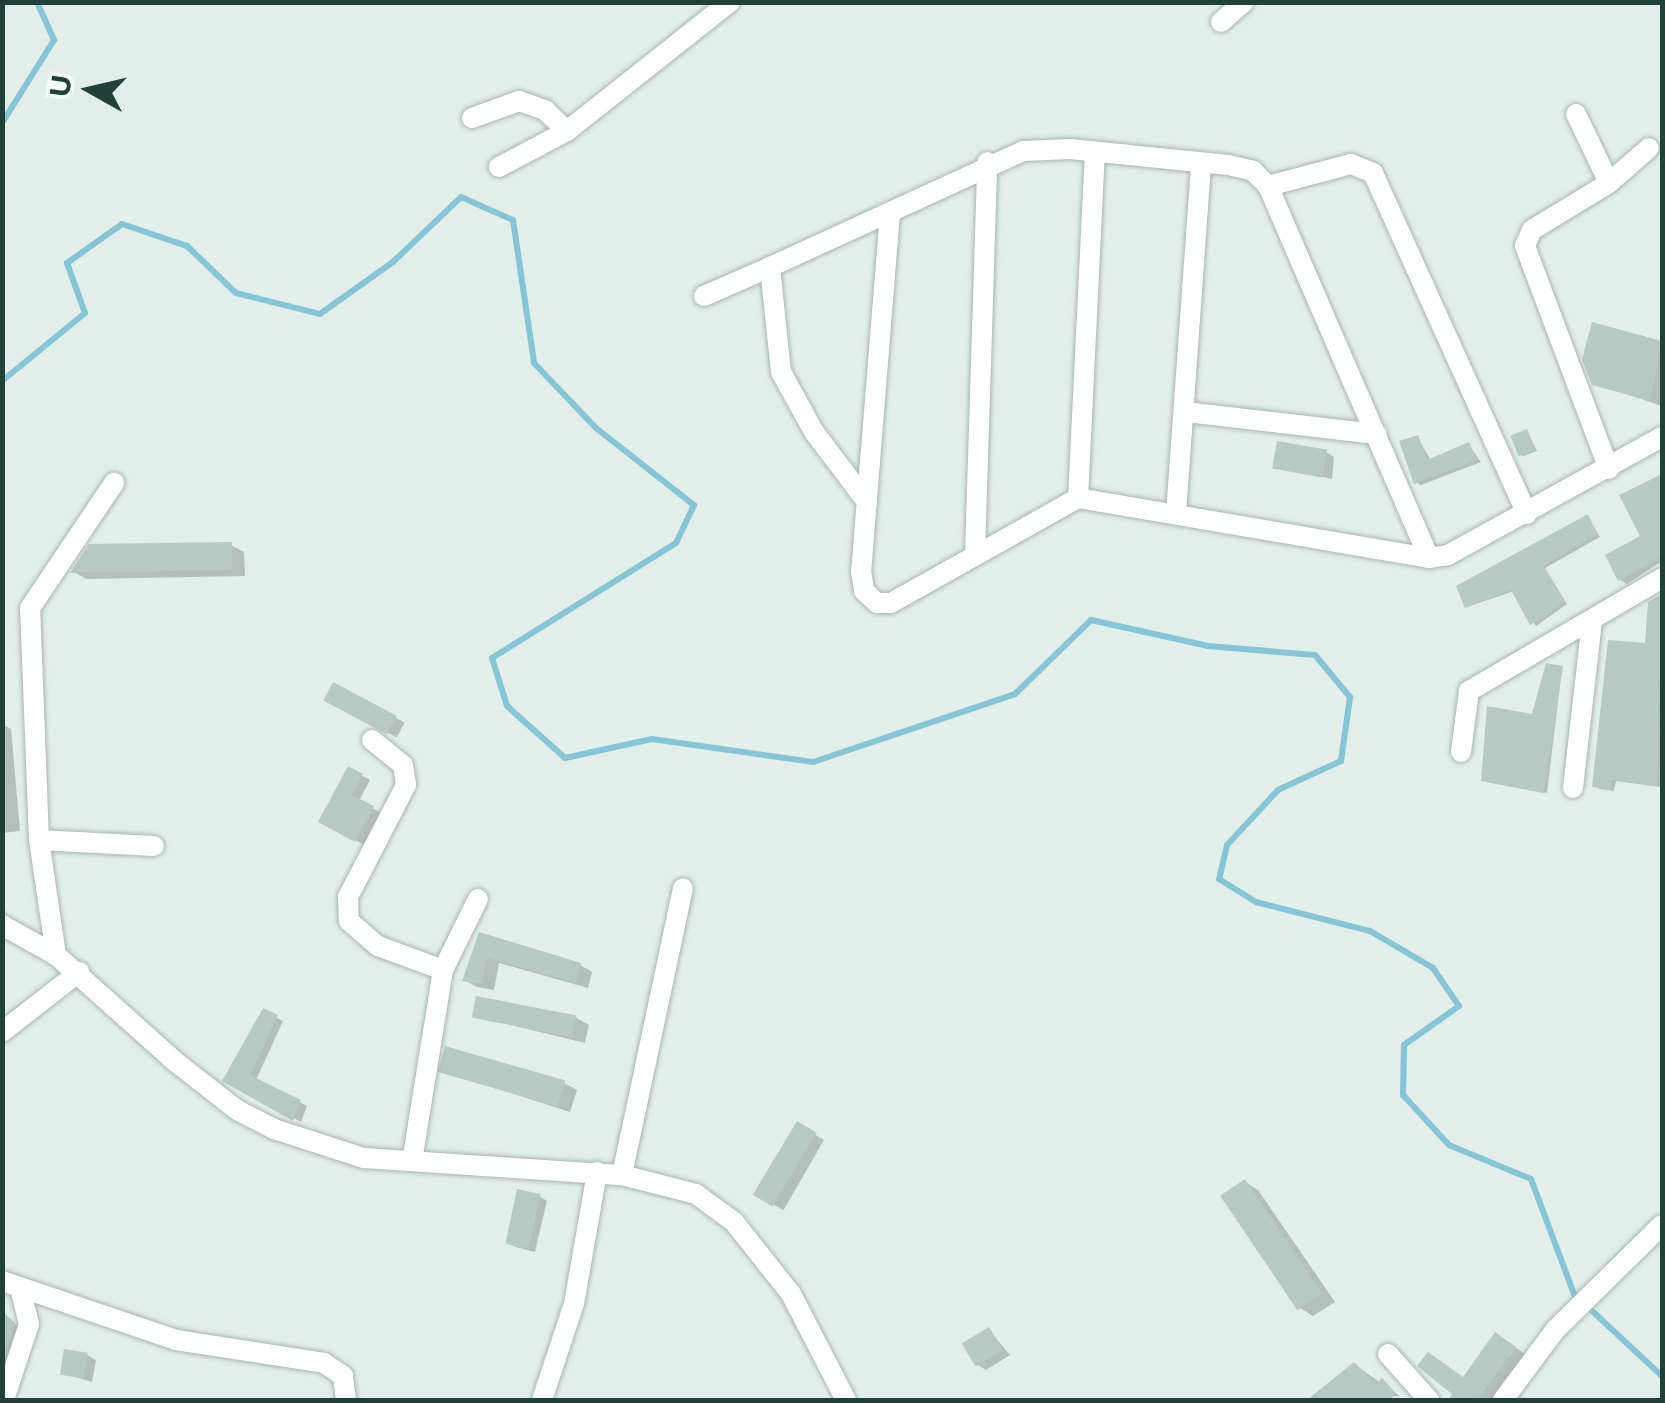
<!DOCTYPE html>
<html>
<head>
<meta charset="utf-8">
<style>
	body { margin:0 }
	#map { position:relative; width:1665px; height:1403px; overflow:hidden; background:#e2eee9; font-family:Montserrat,sans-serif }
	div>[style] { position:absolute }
	.shadow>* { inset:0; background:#0003; transform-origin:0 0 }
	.stream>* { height:6px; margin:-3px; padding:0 3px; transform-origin:3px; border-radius:3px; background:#86c4d7 }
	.building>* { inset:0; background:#b7c9c3; transform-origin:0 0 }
	.roads { filter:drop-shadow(0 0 2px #a4b6b1) drop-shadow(0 0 2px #a4b6b1) }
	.minor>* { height:20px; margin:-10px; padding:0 10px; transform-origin:10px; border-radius:10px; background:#fff }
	span { translate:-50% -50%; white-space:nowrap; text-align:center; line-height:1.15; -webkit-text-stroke:10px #f3faf7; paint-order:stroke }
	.frame { position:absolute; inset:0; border:5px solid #20403a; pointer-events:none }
	.north { position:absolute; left:40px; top:40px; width:100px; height:100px; -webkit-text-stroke:8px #f3faf7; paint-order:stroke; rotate:278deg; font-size:28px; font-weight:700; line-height:40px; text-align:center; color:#20403a }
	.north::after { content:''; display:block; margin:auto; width:35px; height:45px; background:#20403a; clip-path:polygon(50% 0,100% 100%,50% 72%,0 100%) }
</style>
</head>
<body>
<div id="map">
	<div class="shadow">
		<i style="clip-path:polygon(1594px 326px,1662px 344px,1662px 406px,1594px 383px)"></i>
		<i style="clip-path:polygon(1527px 431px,1537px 451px,1523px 456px,1519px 454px)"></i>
		<i style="clip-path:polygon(1418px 438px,1431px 461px,1468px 444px,1481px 462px,1421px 485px,1416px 482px)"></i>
		<i style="clip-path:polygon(1326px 452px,1334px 457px,1332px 479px,1273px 466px)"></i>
		<i style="clip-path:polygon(1662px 475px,1662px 561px,1627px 584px,1620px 580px,1643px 538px,1623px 496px)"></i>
		<i style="clip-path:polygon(1588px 517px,1600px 537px,1545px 568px,1567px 604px,1536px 626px,1514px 591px,1467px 607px)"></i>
		<i style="clip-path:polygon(231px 545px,244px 552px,245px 576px,86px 579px,74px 572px)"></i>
		<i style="clip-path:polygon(1649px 612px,1662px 613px,1661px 787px,1616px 781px,1614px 791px,1599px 789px,1647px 645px)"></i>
		<i style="clip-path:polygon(1562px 668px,1547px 793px,1487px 782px,1534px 716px)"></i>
		<i style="left:334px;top:685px;width:80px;height:17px;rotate:28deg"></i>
		<i style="clip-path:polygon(2px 724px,11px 729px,20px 831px,2px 833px)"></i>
		<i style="clip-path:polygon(349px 769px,370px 780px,359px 801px,381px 813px,364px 845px,321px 821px)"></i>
		<i style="clip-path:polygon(480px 936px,580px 965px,592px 972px,588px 988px,499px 963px,494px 990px,477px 987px,465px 980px)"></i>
		<i style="clip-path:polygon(264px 1012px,283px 1021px,256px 1080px,307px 1106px,301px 1122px,226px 1080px)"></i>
		<i style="clip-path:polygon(474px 1016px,575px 1017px,589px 1025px,585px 1043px)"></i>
		<i style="clip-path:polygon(443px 1071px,564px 1083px,577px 1090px,570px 1112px)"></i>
		<i style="left:798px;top:1125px;width:30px;height:81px;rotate:30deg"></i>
		<i style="clip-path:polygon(1245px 1182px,1258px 1190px,1335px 1302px,1313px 1316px,1300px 1308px)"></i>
		<i style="clip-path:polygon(539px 1196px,547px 1201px,535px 1252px,516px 1247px,507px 1243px)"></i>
		<i style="clip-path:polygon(3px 1315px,22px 1330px,2px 1390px,2px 1316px)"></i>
		<i style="clip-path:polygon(989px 1330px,1010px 1355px,986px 1370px,978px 1365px)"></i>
		<i style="clip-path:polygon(1509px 1343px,1528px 1356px,1496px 1400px,1451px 1400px,1464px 1379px)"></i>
		<i style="clip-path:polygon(87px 1355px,96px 1360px,92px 1382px,62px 1373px)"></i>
		<i style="clip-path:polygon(1355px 1365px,1400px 1396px,1312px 1400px)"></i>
	</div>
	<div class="stream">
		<i style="left:2px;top:123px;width:98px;rotate:-57.9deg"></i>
		<i style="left:54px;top:40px;width:42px;rotate:-114.1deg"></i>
		<i style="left:2px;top:381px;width:107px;rotate:-39.3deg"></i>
		<i style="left:85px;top:313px;width:53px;rotate:-109.8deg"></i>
		<i style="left:67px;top:263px;width:67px;rotate:-35.3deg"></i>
		<i style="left:122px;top:224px;width:69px;rotate:18.7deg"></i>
		<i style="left:187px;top:246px;width:68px;rotate:43.8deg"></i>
		<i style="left:236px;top:293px;width:87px;rotate:14deg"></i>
		<i style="left:320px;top:314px;width:90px;rotate:-35.5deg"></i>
		<i style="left:393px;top:262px;width:94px;rotate:-43.7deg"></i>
		<i style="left:461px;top:197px;width:57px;rotate:23.9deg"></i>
		<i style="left:513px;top:220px;width:145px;rotate:81.6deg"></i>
		<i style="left:534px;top:363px;width:90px;rotate:46.4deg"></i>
		<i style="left:596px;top:428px;width:125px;rotate:38.2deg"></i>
		<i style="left:694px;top:505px;width:42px;rotate:115.3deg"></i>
		<i style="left:676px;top:543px;width:217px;rotate:148deg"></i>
		<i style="left:492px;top:658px;width:50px;rotate:72.6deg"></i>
		<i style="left:507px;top:706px;width:78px;rotate:41.9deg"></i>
		<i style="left:565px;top:758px;width:89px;rotate:-12.3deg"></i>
		<i style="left:652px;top:739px;width:163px;rotate:8.1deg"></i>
		<i style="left:813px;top:762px;width:213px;rotate:-18.6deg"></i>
		<i style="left:1015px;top:694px;width:106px;rotate:-44.2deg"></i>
		<i style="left:1091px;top:620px;width:120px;rotate:12.5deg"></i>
		<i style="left:1208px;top:646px;width:107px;rotate:4.8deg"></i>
		<i style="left:1315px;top:655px;width:55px;rotate:50.2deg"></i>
		<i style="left:1350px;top:697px;width:65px;rotate:98deg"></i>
		<i style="left:1341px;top:761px;width:69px;rotate:155.3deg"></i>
		<i style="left:1278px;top:790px;width:75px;rotate:132.8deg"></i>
		<i style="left:1227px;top:845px;width:35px;rotate:103deg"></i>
		<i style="left:1219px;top:879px;width:44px;rotate:31.9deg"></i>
		<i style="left:1256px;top:902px;width:118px;rotate:14.3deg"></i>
		<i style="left:1370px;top:931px;width:73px;rotate:30.4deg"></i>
		<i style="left:1433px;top:968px;width:46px;rotate:55.6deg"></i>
		<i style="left:1459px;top:1006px;width:67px;rotate:144.7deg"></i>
		<i style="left:1404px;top:1045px;width:50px;rotate:91.1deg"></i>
		<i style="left:1403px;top:1095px;width:68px;rotate:47.4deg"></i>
		<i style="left:1449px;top:1145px;width:89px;rotate:22.5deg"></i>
		<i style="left:1531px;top:1179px;width:123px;rotate:69.5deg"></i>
		<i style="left:1574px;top:1294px;width:120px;rotate:43deg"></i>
	</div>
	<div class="building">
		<i style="clip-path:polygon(1592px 322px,1662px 341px,1650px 401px,1592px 385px,1582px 359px)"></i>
		<i style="left:1527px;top:429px;width:22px;height:18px;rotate:68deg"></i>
		<i style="clip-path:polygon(1418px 435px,1427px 460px,1469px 442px,1477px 460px,1414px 484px,1399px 441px)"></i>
		<i style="left:1277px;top:441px;width:51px;height:28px;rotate:10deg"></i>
		<i style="clip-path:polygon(1662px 474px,1662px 557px,1618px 581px,1605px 555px,1640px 536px,1619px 495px)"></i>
		<i style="clip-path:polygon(1588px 514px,1597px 534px,1543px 566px,1565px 601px,1546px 616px,1530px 625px,1511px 590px,1465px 608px,1456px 586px)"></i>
		<i style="clip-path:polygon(232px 542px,232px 570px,70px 573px,89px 544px)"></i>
		<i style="clip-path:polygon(1662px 594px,1657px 786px,1612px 780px,1610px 790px,1592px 787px,1608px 640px,1645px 643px,1648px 602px)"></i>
		<i style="clip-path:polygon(1546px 663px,1563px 666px,1544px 793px,1481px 781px,1487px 706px,1532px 714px)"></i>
		<i style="left:333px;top:682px;width:72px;height:21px;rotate:28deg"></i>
		<i style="clip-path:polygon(348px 766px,363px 774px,352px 795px,374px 806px,355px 842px,318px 822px)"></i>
		<i style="clip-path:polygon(479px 932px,581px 963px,576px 983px,487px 958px,482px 984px,462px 981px)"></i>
		<i style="left:476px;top:996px;width:102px;height:22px;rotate:11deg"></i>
		<i style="clip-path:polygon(263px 1008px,278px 1015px,250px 1075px,301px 1100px,293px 1121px,222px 1081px)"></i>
		<i style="left:445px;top:1046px;width:125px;height:27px;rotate:16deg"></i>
		<i style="left:797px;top:1121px;width:23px;height:86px;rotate:31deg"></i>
		<i style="left:1245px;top:1179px;width:138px;height:30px;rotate:56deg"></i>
		<i style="left:517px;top:1189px;width:24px;height:56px;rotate:12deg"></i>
		<i style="clip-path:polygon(2px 1311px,15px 1323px,2px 1361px)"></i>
		<i style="left:989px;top:1327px;width:27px;height:32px;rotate:59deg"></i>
		<i style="clip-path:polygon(1495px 1332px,1516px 1347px,1477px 1400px,1448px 1400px,1452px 1394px,1417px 1366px,1428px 1352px,1463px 1377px)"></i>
		<i style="left:64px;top:1349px;width:24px;height:26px;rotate:9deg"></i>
		<i style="clip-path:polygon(1354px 1362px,1376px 1384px,1382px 1378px,1394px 1391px,1391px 1400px,1307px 1400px)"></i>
	</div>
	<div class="roads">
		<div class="minor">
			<i style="left:1221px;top:22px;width:30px;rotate:-41deg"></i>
			<i style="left:1576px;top:114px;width:76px;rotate:64.4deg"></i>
			<i style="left:1609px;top:183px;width:90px;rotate:148.6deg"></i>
			<i style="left:1532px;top:230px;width:17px;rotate:114deg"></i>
			<i style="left:1525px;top:246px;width:238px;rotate:69.4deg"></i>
			<i style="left:472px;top:118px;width:50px;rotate:-19.9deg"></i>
			<i style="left:519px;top:101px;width:28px;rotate:19deg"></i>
			<i style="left:545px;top:110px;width:30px;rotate:44deg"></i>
			<i style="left:567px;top:131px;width:208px;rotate:-38.4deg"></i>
			<i style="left:499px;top:167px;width:77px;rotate:-27.9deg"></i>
			<i style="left:1609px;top:183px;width:53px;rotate:-41.2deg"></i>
			<i style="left:890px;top:213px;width:359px;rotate:94.6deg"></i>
			<i style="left:861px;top:571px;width:20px;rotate:81deg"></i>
			<i style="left:864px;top:591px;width:18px;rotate:43deg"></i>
			<i style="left:877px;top:603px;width:14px"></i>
			<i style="left:891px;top:603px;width:214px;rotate:-29.3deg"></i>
			<i style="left:1078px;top:498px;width:356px;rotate:9.7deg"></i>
			<i style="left:1429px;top:558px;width:19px;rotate:-9deg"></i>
			<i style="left:1448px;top:555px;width:244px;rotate:-28.9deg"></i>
			<i style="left:704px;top:296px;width:72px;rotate:-23.7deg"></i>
			<i style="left:1186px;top:412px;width:192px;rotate:6.6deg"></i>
			<i style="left:1078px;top:498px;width:346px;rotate:-87.2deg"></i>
			<i style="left:867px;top:502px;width:88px;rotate:-127.1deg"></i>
			<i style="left:814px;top:432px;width:68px;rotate:-118.8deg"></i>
			<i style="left:781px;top:372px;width:106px;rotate:-96deg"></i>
			<i style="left:770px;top:267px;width:278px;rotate:-24.6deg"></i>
			<i style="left:1023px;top:151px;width:47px;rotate:-2.4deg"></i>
			<i style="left:1070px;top:149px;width:159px;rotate:5.8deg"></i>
			<i style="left:1228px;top:165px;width:26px;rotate:13deg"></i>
			<i style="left:1253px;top:171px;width:21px;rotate:45deg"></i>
			<i style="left:1176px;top:514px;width:351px;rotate:-85.9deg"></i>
			<i style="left:975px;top:554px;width:392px;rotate:-88.2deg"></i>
			<i style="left:1429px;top:558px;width:405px;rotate:-113.4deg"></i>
			<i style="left:1268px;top:186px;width:86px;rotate:-14.8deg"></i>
			<i style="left:1351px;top:164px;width:24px;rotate:22deg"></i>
			<i style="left:1373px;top:173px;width:374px;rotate:65.7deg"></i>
			<i style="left:372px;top:740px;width:40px;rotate:39deg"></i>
			<i style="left:403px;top:765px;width:20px;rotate:81deg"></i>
			<i style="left:406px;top:785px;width:126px;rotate:117.4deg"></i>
			<i style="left:348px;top:897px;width:24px;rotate:88deg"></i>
			<i style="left:349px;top:921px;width:38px;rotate:41deg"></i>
			<i style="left:378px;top:946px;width:69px;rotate:20.3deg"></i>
			<i style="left:443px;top:970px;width:193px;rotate:99.2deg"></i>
			<i style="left:1461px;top:752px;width:62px;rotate:-82.5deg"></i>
			<i style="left:1469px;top:691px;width:224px;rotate:-30.3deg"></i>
			<i style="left:1573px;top:788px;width:169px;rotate:-83.5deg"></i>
			<i style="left:39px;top:840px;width:115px;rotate:3deg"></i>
			<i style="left:2px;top:925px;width:62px;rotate:29.1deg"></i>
			<i style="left:56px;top:955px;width:162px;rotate:41.8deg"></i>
			<i style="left:177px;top:1063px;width:76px;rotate:38.1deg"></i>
			<i style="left:237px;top:1110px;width:42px;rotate:27.2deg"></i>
			<i style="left:274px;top:1129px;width:95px;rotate:17.9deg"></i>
			<i style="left:364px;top:1158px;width:259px;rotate:3.8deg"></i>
			<i style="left:622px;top:1175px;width:76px;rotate:14.4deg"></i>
			<i style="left:696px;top:1194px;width:47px;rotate:36.4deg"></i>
			<i style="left:734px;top:1222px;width:92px;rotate:51.6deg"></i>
			<i style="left:791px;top:1294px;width:119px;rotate:62.6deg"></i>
			<i style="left:56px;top:955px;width:116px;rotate:-98.4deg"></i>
			<i style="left:39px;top:840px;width:232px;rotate:-92.2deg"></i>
			<i style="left:30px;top:608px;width:151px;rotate:-56.1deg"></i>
			<i style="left:443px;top:970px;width:79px;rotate:-63.8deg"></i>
			<i style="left:2px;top:1032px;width:98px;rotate:-37.9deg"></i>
			<i style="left:622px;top:1175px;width:293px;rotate:-78deg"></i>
			<i style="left:2px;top:1281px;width:184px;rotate:18.7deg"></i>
			<i style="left:176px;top:1340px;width:150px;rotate:8.8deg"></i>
			<i style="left:324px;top:1363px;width:23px;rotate:34deg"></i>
			<i style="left:343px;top:1376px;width:24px;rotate:83deg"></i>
			<i style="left:1388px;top:1354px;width:62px;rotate:48.3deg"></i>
			<i style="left:4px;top:1400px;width:80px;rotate:-71.8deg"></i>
			<i style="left:29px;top:1324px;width:37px;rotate:-104deg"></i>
			<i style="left:542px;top:1400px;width:101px;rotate:-71.6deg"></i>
			<i style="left:574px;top:1304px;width:134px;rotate:-80.1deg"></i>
			<i style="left:1503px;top:1400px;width:89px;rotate:-53.3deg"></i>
			<i style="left:1556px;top:1329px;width:148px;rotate:-44.5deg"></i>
		</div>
	</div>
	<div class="frame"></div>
	<div class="north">U</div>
</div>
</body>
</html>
